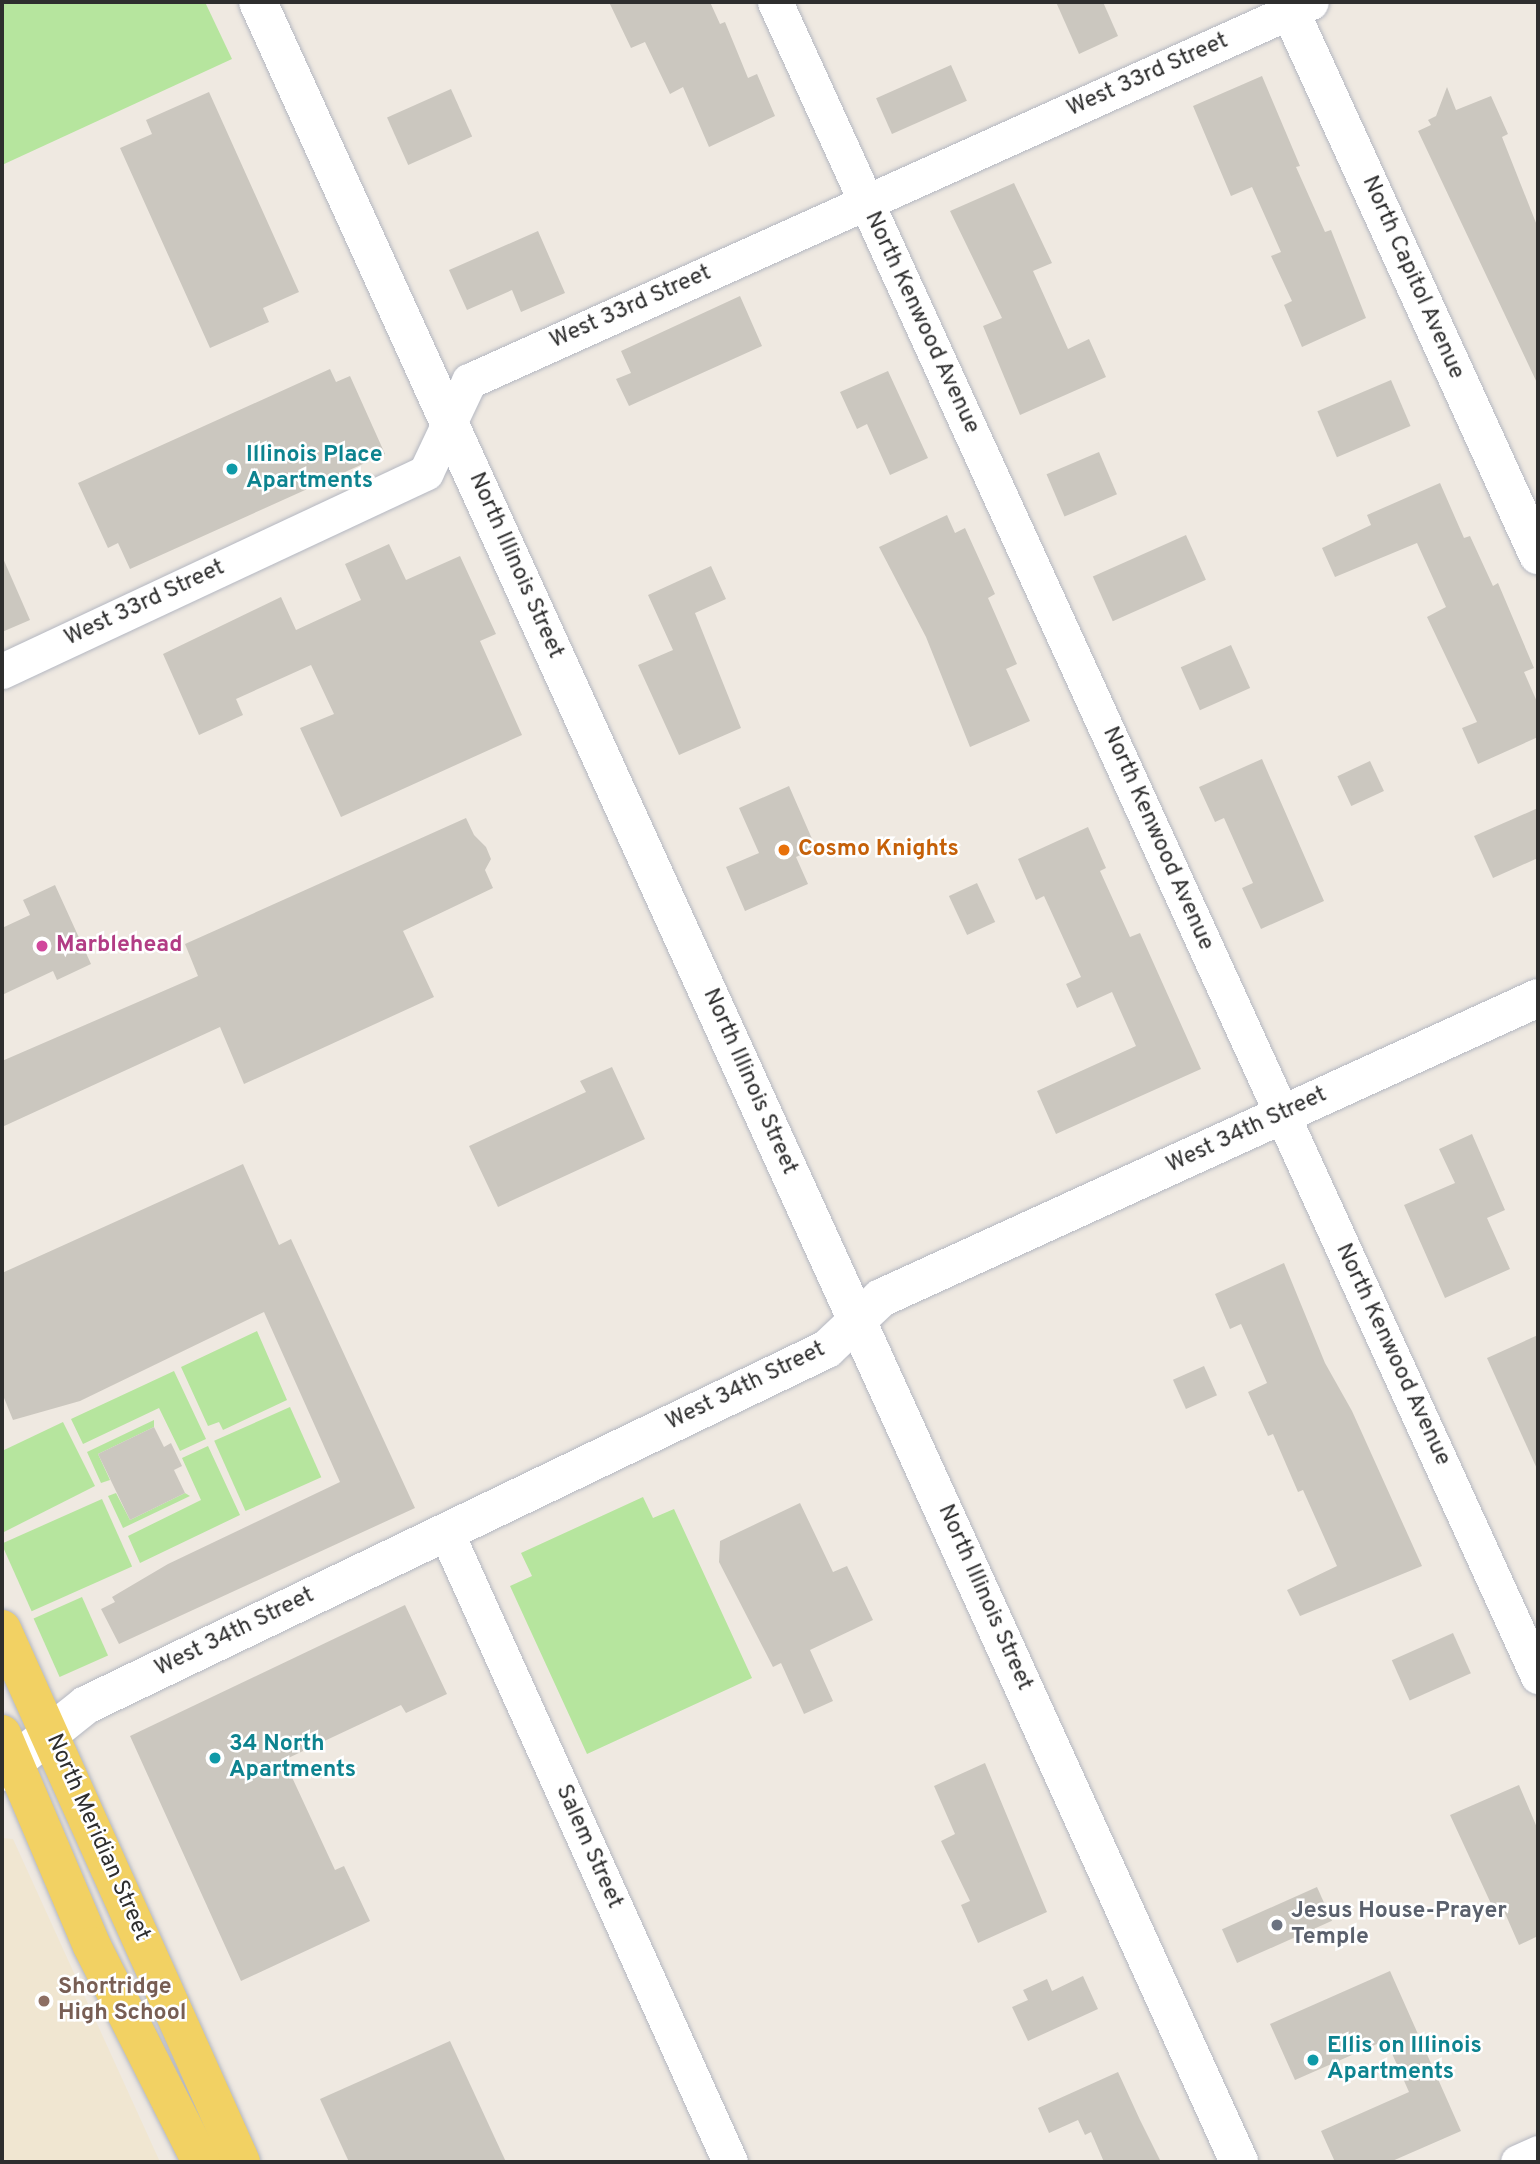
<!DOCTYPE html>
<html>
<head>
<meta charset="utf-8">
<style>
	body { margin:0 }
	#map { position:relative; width:1540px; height:2164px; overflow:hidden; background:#efe9e1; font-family:Overpass,sans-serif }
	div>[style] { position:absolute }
	.education>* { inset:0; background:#f0e6d1 }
	.green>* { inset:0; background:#b6e59e; transform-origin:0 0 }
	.building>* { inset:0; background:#cbc7bf; transform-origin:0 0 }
	.roads { filter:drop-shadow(0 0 2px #b4b7c1) drop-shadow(0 0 2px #b4b7c1) }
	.minor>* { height:35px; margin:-17.5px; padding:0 17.5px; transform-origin:17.5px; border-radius:17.5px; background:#fff }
	.tertiary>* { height:38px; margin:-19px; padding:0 19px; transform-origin:19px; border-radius:19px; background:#fff }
	.secondary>* { height:38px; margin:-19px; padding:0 19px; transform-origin:19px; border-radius:19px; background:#fff }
	.primary>* { height:38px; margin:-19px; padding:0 19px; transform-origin:19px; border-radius:19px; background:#f2d163 }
	.dots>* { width:19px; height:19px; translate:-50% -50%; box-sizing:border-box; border:4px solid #fff; border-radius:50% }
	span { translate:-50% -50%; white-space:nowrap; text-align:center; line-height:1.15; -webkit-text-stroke:5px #fff; paint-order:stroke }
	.street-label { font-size:23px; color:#2e2e2e }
	.culture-label { font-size:23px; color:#0d838f; font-weight:700 }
	.left { translate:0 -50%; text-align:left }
	.food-label { font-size:23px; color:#c56008; font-weight:700 }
	.hotel-label { font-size:23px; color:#b23c85; font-weight:700 }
	.worship-label { font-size:23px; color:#5b616d; font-weight:700 }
	.education-label { font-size:23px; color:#785e54; font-weight:700 }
	.frame { position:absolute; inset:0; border:4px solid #2e2e2e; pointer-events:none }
</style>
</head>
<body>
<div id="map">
	<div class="education">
		<i style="clip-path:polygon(2px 1838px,13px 1839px,160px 2162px,2px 2162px)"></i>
	</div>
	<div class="green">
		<i style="clip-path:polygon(2px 2px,205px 2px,232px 59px,2px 165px)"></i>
		<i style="clip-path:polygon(257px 1331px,287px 1400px,223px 1430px,219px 1422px,208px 1426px,181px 1367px)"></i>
		<i style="clip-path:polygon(174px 1371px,206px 1439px,180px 1451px,159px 1408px,83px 1444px,71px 1419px)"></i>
		<i style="left:290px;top:1407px;width:77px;height:83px;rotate:66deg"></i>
		<i style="clip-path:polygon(154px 1420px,154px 1427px,98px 1454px,110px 1480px,101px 1483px,87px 1452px)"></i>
		<i style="clip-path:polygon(63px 1422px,95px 1486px,2px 1533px,2px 1451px)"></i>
		<i style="clip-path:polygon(208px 1446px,240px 1515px,140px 1563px,128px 1536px,201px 1500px,182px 1458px)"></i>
		<i style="clip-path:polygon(116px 1493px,130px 1520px,185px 1493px,190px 1496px,123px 1528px,108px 1496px)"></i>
		<i style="clip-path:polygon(643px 1497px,653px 1518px,674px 1509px,752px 1678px,587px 1754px,510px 1586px,532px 1576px,521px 1553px)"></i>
		<i style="left:102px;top:1499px;width:74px;height:110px;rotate:66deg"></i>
		<i style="left:82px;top:1597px;width:64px;height:53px;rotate:66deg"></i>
	</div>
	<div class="building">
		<i style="clip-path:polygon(609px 2px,710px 2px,720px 24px,725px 22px,748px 78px,757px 74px,775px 116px,709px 147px,683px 87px,670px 94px,645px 42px,631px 48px)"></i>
		<i style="clip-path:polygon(1056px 2px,1103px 2px,1118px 36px,1079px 54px)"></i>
		<i style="left:951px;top:65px;width:39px;height:82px;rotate:66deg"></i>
		<i style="clip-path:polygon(1262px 76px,1300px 166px,1296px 167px,1325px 232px,1331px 230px,1366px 318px,1302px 347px,1284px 305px,1292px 301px,1271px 256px,1281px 252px,1252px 187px,1231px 196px,1193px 106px)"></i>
		<i style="clip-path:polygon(1447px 87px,1456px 110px,1491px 96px,1508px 134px,1502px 137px,1538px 228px,1538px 385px,1418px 131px,1431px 125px,1428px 120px,1436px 116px)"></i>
		<i style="left:451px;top:89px;width:52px;height:70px;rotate:66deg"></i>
		<i style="clip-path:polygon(209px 92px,299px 292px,263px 308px,269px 322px,210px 348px,120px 148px,152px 134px,146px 120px)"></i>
		<i style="clip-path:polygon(1014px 183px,1052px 263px,1033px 271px,1068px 349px,1089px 339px,1106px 377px,1020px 415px,983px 326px,1002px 318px,950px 211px)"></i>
		<i style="clip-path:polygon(538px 231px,565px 293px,521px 312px,512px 290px,467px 310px,449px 270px)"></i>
		<i style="clip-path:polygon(740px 296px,762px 346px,629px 406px,616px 379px,631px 373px,621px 351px)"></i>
		<i style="clip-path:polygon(330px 369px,336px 382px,350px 376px,385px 454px,130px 569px,118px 543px,108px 548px,78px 483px)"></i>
		<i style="clip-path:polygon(888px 371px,928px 458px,890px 475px,867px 424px,857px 429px,840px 392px)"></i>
		<i style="left:1391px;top:380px;width:50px;height:80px;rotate:67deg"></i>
		<i style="left:1099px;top:452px;width:46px;height:57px;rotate:67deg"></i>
		<i style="clip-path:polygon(1440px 483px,1464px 538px,1470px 536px,1493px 586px,1498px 583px,1534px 668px,1524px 672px,1538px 704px,1538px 737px,1478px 764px,1462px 728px,1477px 722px,1427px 617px,1446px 607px,1417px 543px,1335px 577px,1322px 548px,1371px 525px,1367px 515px)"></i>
		<i style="clip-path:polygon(947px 515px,955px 533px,965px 528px,995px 594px,988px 598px,1017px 664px,1006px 669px,1030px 721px,970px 747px,926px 637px,879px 547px)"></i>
		<i style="left:1186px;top:535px;width:49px;height:102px;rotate:66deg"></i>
		<i style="clip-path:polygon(389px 544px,406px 580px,460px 556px,496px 634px,480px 641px,522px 735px,341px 817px,300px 728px,334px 714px,311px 665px,236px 699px,243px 715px,199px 735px,163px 654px,281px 597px,296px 630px,361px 600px,345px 564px)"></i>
		<i style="clip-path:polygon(2px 556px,30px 620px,2px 632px)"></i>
		<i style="clip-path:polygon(711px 566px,726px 599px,695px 613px,741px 728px,679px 755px,638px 665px,673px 650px,648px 595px)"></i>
		<i style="left:1231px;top:645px;width:47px;height:55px;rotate:66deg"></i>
		<i style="clip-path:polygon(1262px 759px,1324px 901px,1261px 929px,1242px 888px,1253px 883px,1224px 818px,1215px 822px,1199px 787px)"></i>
		<i style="left:1370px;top:761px;width:33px;height:36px;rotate:65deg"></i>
		<i style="clip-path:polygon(789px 786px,816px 848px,796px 857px,808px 884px,745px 911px,726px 867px,759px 853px,739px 808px)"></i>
		<i style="clip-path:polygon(1538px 808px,1538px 858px,1493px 878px,1474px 836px)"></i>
		<i style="clip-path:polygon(466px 818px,474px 835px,486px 847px,491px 859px,485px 870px,493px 888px,403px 931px,434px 997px,244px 1084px,220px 1027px,2px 1127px,2px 1061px,198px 976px,185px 944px)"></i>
		<i style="clip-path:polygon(1088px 827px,1106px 868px,1100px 871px,1130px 937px,1140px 933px,1201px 1069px,1056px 1134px,1037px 1091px,1136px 1046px,1112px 992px,1077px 1008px,1066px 984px,1081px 977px,1044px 896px,1036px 900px,1018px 859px)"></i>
		<i style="left:977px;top:883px;width:43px;height:31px;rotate:65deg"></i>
		<i style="clip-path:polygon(55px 885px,91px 964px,57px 980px,53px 971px,2px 995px,2px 928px,30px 915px,23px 900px)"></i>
		<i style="clip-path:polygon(612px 1067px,645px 1139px,498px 1207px,469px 1146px,586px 1092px,580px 1081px)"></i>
		<i style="clip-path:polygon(1472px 1134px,1505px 1210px,1487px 1218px,1510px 1269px,1445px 1298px,1404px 1205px,1455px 1183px,1439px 1149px)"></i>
		<i style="clip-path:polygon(243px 1164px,279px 1245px,291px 1239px,415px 1508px,119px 1644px,101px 1609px,115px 1602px,112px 1597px,168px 1564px,340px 1482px,264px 1312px,80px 1401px,13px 1420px,2px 1393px,2px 1273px)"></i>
		<i style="clip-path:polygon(1284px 1263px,1325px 1363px,1352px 1411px,1422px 1566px,1300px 1616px,1287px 1590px,1337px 1566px,1303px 1490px,1298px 1492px,1273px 1434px,1268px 1436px,1248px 1392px,1267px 1383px,1241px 1324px,1230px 1329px,1215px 1294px)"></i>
		<i style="clip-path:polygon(1538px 1335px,1538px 1471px,1487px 1358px)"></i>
		<i style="left:1204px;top:1366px;width:32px;height:34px;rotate:66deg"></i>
		<i style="clip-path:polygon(154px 1427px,164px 1447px,171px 1443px,182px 1466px,174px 1470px,185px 1493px,130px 1520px,98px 1454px)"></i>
		<i style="clip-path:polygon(800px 1503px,833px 1572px,847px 1566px,873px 1620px,810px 1650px,833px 1701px,804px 1714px,781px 1663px,773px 1667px,719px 1562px,720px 1541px)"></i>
		<i style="clip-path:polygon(405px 1605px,447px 1694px,406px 1713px,401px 1705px,284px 1760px,335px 1870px,344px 1866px,370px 1921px,241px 1981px,130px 1736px)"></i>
		<i style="left:1453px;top:1633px;width:44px;height:67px;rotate:66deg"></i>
		<i style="clip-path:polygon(985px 1763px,1047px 1912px,978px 1943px,961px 1905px,970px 1901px,941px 1841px,955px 1834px,934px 1786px)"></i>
		<i style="clip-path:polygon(1519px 1785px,1538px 1830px,1538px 1936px,1519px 1945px,1501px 1904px,1493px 1908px,1450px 1815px)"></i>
		<i style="left:1317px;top:1887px;width:37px;height:104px;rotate:66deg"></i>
		<i style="clip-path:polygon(1390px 1971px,1461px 2131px,1390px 2162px,1335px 2162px,1321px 2131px,1409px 2092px,1386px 2040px,1295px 2080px,1270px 2024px)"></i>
		<i style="clip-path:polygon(1083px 1976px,1098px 2009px,1028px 2041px,1012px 2007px,1028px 2000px,1023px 1990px,1047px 1979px,1052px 1991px)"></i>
		<i style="clip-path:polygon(450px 2041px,506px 2162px,349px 2162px,320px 2099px)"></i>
		<i style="clip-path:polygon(1118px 2072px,1140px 2120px,1161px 2162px,1104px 2162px,1091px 2132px,1085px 2135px,1078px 2120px,1049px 2133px,1038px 2108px)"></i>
	</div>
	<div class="roads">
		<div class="minor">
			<i style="left:775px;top:2px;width:1840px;rotate:65.5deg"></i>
			<i style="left:2px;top:671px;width:468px;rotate:-25.1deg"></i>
			<i style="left:426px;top:472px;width:101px;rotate:-64.7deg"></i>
			<i style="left:469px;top:381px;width:923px;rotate:-24.23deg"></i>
			<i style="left:446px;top:1532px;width:691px;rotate:65.73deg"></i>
			<i style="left:1518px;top:2162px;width:22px;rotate:-24deg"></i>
		</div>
		<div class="tertiary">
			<i style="left:2px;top:1772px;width:107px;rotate:-38.6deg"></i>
			<i style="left:86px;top:1705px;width:822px;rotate:-25.66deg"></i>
			<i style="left:827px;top:1349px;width:74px;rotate:-43.4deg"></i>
			<i style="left:881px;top:1298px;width:722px;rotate:-24.54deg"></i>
		</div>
		<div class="secondary">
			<i style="left:258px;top:2px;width:2372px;rotate:65.57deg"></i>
			<i style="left:1286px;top:2px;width:608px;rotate:65.5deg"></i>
		</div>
		<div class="primary">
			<i style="left:2px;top:1629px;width:584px;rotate:65.85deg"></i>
			<i style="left:2px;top:1734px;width:230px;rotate:67deg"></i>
			<i style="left:92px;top:1946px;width:242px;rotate:63.2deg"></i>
		</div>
	</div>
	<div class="dots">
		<i style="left:232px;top:469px;background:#0f9aa8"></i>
		<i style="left:784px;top:850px;background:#e8710a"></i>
		<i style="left:42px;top:946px;background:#d1479c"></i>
		<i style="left:215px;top:1758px;background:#0f9aa8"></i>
		<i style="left:1277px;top:1925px;background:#6b7280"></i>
		<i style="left:44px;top:2001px;background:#8d6e63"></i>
		<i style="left:1313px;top:2060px;background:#0f9aa8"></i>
	</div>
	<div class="street-label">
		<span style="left:1148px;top:76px;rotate:-24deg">West 33rd Street</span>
		<span style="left:1412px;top:278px;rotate:66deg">North Capitol Avenue</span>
		<span style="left:631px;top:308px;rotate:-24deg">West 33rd Street</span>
		<span style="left:921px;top:323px;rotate:65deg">North Kenwood Avenue</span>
		<span style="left:515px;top:566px;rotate:66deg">North Illinois Street</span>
		<span style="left:145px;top:604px;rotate:-25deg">West 33rd Street</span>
		<span style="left:1157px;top:839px;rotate:66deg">North Kenwood Avenue</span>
		<span style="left:749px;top:1082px;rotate:66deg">North Illinois Street</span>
		<span style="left:1247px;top:1131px;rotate:-25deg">West 34th Street</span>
		<span style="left:1392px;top:1355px;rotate:65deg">North Kenwood Avenue</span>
		<span style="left:746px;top:1387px;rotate:-26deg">West 34th Street</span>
		<span style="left:984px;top:1598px;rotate:66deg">North Illinois Street</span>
		<span style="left:235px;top:1633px;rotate:-26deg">West 34th Street</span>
		<span style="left:97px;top:1838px;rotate:66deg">North Meridian Street</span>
		<span style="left:588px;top:1847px;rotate:66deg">Salem Street</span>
	</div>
	<div class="culture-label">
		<span class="left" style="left:246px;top:469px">Illinois Place<br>Apartments</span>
		<span class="left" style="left:229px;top:1758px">34 North<br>Apartments</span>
		<span class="left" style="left:1327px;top:2060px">Ellis on Illinois<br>Apartments</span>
	</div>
	<div class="food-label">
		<span class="left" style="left:798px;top:850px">Cosmo Knights</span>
	</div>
	<div class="hotel-label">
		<span class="left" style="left:56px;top:946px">Marblehead</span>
	</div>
	<div class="worship-label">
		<span class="left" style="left:1291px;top:1925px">Jesus House-Prayer<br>Temple</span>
	</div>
	<div class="education-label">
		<span class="left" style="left:58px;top:2001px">Shortridge<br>High School</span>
	</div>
	<div class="frame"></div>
</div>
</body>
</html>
